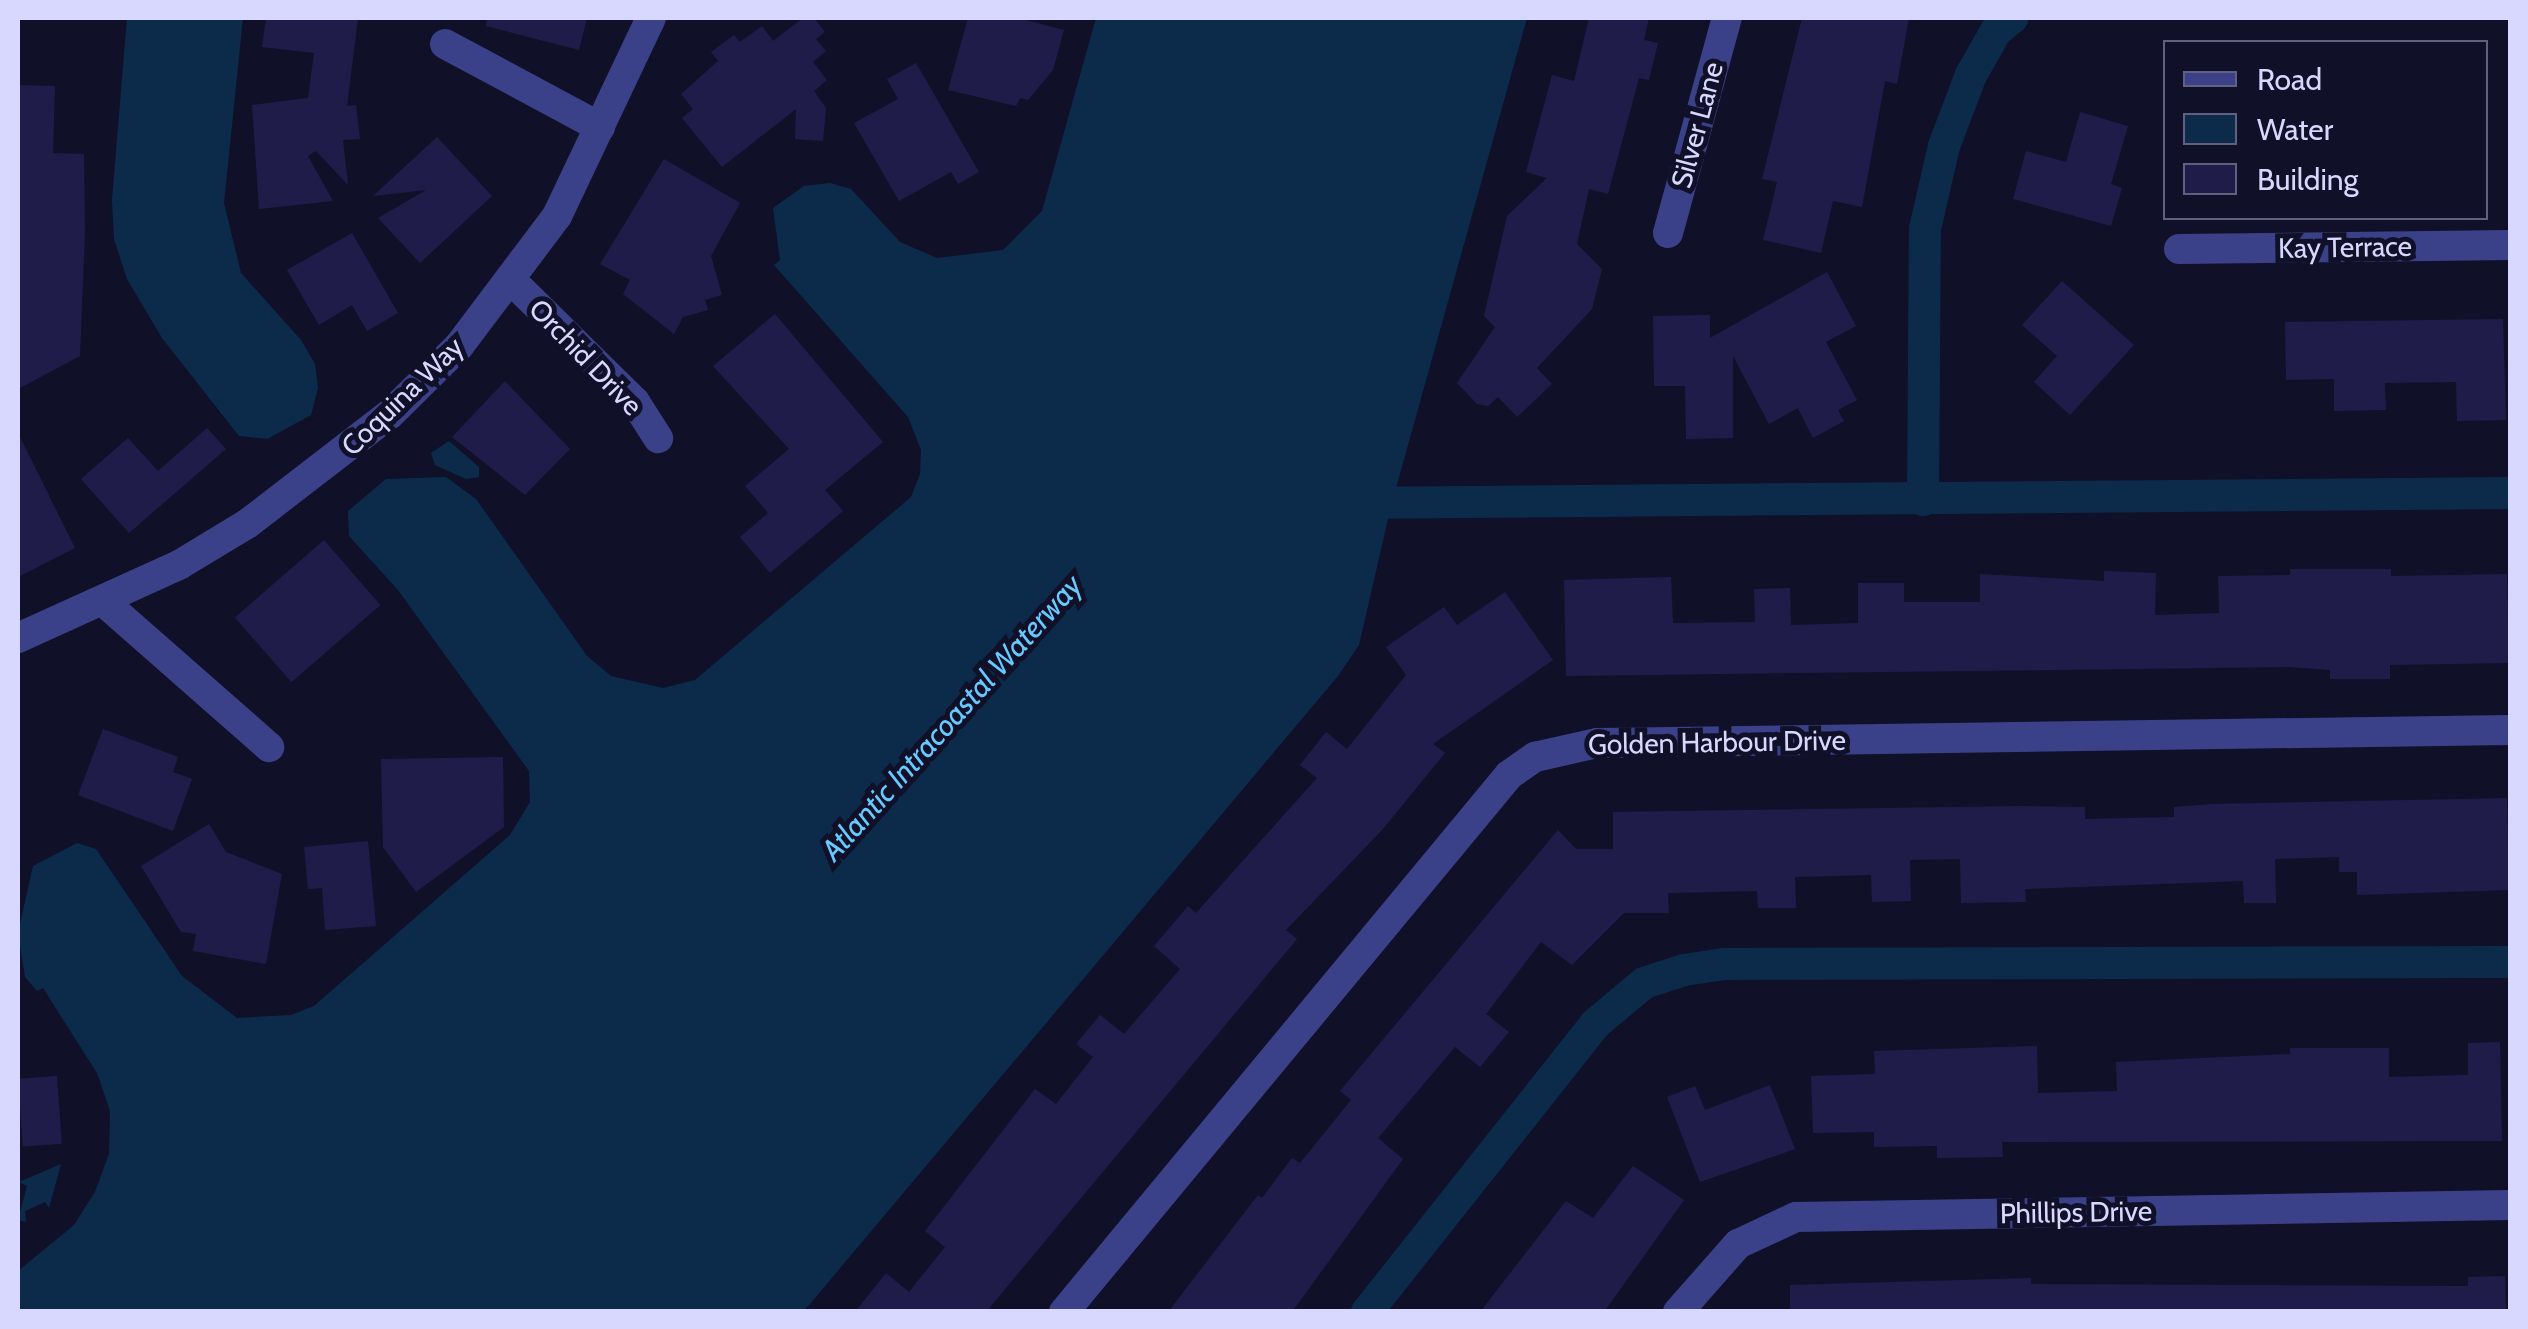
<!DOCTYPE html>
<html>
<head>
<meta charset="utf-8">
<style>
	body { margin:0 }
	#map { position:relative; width:2528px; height:1329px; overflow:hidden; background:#111029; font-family:Cabin,sans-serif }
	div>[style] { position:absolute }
	.water>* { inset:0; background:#0c2b4b }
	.canal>* { height:32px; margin:-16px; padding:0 16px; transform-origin:16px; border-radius:16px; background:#0c2b4b }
	.building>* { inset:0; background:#201c4a; transform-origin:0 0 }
	.street>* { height:30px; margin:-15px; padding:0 15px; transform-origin:15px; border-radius:15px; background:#3b4188 }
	span { translate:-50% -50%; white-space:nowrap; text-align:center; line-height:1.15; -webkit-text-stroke:10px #111029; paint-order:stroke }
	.street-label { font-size:28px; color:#d8d8ff }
	.water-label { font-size:30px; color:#66caff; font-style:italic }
	.frame { position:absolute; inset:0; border:20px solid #d8d8ff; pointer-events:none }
	.legend { position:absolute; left:2163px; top:40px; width:325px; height:180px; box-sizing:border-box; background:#111029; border:2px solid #61607f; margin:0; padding:12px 18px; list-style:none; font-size:30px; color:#d8d8ff }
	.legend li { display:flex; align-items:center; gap:20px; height:50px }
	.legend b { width:50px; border:2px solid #61607f }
</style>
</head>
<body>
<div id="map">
	<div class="water">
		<i style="clip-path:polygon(127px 18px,243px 18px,224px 203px,241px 273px,301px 340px,315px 364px,318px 388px,311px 415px,267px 439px,239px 436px,162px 338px,127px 279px,114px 239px,112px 200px)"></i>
		<i style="clip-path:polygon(1096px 18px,1527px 18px,1391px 506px,1359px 645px,1338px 676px,804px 1311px,18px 1311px,18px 1271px,74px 1225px,95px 1192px,109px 1154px,110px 1111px,97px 1073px,43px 988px,37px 991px,25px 977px,18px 933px,33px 866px,77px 843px,96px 849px,182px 976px,237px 1018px,291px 1015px,314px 1006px,510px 835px,530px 802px,529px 771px,398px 590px,349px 536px,348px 511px,386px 479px,446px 477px,476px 499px,587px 656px,611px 676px,663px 688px,695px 680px,911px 497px,920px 474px,921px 450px,908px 417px,774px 265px,780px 260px,773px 208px,804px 186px,830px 183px,851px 189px,900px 242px,937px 258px,1003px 250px,1042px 211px)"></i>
		<i style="clip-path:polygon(449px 441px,479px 467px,479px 477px,466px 479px,435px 465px,431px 453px)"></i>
		<i style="clip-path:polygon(61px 1164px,49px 1208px,45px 1202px,25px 1211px,26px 1222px,18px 1220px,27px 1186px,19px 1182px)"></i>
	</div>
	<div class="canal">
		<i style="left:1923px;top:500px;width:271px;rotate:-89.6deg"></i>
		<i style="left:1925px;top:229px;width:85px;rotate:-77.1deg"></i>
		<i style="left:1944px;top:146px;width:76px;rotate:-69.2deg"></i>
		<i style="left:1971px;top:75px;width:51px;rotate:-60.4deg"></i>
		<i style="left:1996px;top:31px;width:21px;rotate:-39deg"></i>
		<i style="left:1350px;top:503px;width:1160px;rotate:-0.49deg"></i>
		<i style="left:1367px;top:1312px;width:367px;rotate:-51.6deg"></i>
		<i style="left:1595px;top:1024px;width:64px;rotate:-39.9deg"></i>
		<i style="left:1644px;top:983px;width:42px;rotate:-18deg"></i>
		<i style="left:1684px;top:970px;width:40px;rotate:-8.5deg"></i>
		<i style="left:1724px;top:964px;width:786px;rotate:-0.15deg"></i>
	</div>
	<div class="building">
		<i style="clip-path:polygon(266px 18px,358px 18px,347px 106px,356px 105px,360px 139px,343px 140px,348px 185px,316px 151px,308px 156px,333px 201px,259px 209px,252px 105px,308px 98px,314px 53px,262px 47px)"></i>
		<i style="clip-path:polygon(487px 18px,587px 18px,579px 50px,486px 26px)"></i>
		<i style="clip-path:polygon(803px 18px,814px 18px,825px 32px,816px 39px,826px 51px,813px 62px,827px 80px,814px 91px,826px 108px,823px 141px,795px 139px,796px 109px,722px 167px,682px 118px,693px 109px,681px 94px,718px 61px,711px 52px,734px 35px,740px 42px,762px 26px,773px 41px)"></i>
		<i style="clip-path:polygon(968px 18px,1018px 18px,1064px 30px,1053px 70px,1028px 100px,1020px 98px,1016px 106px,948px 90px)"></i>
		<i style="clip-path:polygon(1589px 18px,1649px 18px,1644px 40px,1658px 43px,1649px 80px,1639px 78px,1608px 194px,1589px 189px,1577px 244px,1602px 269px,1592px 309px,1537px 368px,1552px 384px,1517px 417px,1498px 397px,1488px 406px,1477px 404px,1457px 383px,1495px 327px,1484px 316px,1507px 216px,1547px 178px,1526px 172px,1552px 75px,1574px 81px)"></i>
		<i style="clip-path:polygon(1802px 18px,1909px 18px,1897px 84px,1885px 81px,1862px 207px,1833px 201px,1821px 253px,1763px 240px,1777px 182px,1762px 179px)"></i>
		<i style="clip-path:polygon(916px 63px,979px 172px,958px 184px,951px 172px,899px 201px,854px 123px,898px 99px,887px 79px)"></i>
		<i style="clip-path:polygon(18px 85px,55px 86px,53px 153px,84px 154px,85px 231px,80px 356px,18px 389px)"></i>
		<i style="clip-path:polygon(2080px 112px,2128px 126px,2111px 184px,2122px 188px,2111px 226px,2013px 199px,2026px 151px,2066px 162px)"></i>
		<i style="clip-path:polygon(437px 137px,492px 196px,420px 263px,378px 218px,426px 190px,373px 196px)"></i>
		<i style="clip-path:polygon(664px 159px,740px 203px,711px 256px,722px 295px,705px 300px,708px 310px,683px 317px,674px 334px,623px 294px,630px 280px,600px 264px)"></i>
		<i style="clip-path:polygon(352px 233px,398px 313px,367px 331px,352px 305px,319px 325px,287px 270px)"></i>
		<i style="clip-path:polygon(1827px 272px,1856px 326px,1826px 342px,1857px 400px,1838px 410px,1844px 421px,1813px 438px,1798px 408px,1769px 424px,1733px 356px,1733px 438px,1686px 439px,1685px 386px,1654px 386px,1653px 316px,1710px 315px,1710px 338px)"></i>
		<i style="clip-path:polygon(2062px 281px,2134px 345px,2070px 415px,2034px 382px,2057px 356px,2022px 325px)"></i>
		<i style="clip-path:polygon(775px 314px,883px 442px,825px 490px,843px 511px,770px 573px,740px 537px,768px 513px,745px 486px,789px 449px,713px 366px)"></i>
		<i style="clip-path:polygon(2503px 319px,2506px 420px,2457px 421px,2456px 382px,2385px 383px,2386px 410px,2334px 411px,2334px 379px,2286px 380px,2285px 322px)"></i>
		<i style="clip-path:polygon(505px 381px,570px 449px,525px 495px,452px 437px)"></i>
		<i style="clip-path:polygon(207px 428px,226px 449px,129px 533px,81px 479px,128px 438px,158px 471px)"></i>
		<i style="clip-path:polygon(18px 433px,75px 548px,18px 577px)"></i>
		<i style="left:324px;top:540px;width:86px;height:118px;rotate:49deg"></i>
		<i style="clip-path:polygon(2290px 569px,2391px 569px,2391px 576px,2507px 574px,2509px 663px,2390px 665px,2390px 679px,2330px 679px,2330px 670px,2289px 667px,1566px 676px,1564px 580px,1671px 577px,1673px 623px,1755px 622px,1754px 589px,1790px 588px,1791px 625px,1858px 623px,1858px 583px,1904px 583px,1904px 602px,1980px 602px,1980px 574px,2104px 581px,2104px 571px,2156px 573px,2155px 615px,2219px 613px,2218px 576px,2290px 575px)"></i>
		<i style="clip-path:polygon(1505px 592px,1553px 660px,1433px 744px,1445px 753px,1382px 830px,1286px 930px,1297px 939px,986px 1312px,855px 1312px,886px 1273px,909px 1292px,945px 1247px,925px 1231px,1035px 1089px,1056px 1104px,1093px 1057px,1076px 1044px,1100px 1015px,1124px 1034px,1180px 969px,1154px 946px,1188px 906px,1196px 913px,1317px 778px,1300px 765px,1326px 732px,1347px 749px,1406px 675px,1386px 647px,1444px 607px,1457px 625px)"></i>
		<i style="clip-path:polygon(103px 729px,178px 757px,173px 772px,192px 779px,173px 831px,78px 795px)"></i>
		<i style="clip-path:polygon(503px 757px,504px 827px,416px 892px,383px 847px,381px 759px)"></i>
		<i style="clip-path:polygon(2507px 798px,2509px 890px,2357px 895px,2357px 872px,2339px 872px,2339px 857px,2275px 859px,2276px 903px,2244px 903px,2243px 881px,2025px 889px,2026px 902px,1961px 903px,1960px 859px,1910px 860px,1911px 901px,1872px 902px,1871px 875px,1795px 877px,1796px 908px,1758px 908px,1757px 891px,1668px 893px,1669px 913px,1624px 913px,1572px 965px,1541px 942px,1486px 1014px,1509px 1032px,1480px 1067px,1455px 1047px,1378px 1138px,1403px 1159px,1292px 1312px,1168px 1312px,1258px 1195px,1262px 1198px,1292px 1158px,1300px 1163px,1351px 1100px,1340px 1091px,1558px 830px,1576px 849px,1613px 849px,1613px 812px,2024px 806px,2085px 807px,2085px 819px,2174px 817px,2174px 807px,2212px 804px)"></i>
		<i style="clip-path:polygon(209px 824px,226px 852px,282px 874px,266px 964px,193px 951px,196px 934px,181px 932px,141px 866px)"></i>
		<i style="clip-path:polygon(368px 841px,376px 926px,325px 930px,322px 888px,308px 889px,304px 847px)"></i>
		<i style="clip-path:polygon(2500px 1042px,2502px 1141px,2002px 1142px,2003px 1157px,1937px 1158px,1937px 1146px,1874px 1147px,1874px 1132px,1813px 1133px,1811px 1076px,1875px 1074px,1874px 1051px,2037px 1046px,2038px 1093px,2117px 1091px,2116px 1062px,2290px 1054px,2290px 1048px,2389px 1048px,2389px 1077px,2468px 1075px,2468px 1043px)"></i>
		<i style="left:57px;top:1076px;width:68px;height:39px;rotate:86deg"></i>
		<i style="clip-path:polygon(1770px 1085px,1795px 1149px,1700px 1182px,1667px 1097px,1695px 1086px,1705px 1110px)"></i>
		<i style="clip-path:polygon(1633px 1166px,1684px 1200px,1604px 1312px,1480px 1312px,1566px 1201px,1593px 1218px)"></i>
		<i style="clip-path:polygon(2505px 1276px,2506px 1312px,1790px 1312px,1790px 1285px,2031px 1278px,2031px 1284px,2468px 1286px,2468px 1277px)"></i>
	</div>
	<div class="street">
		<i style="left:445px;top:44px;width:176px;rotate:28.2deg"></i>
		<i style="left:1668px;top:233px;width:223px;rotate:-74.7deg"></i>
		<i style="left:2179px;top:249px;width:331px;rotate:-0.7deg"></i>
		<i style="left:510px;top:279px;width:175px;rotate:44.5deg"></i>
		<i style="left:635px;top:402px;width:43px;rotate:57.4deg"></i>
		<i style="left:104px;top:602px;width:220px;rotate:41.3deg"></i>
		<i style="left:18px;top:638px;width:177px;rotate:-24.4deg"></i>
		<i style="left:179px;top:565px;width:79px;rotate:-31.1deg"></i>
		<i style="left:247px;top:524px;width:180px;rotate:-37.6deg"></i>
		<i style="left:390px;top:414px;width:97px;rotate:-44.6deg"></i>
		<i style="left:459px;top:346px;width:163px;rotate:-53deg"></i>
		<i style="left:557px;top:216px;width:219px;rotate:-64.6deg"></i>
		<i style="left:1064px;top:1312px;width:697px;rotate:-50.35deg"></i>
		<i style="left:1509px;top:775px;width:32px;rotate:-35deg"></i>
		<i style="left:1535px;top:757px;width:64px;rotate:-12.7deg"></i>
		<i style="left:1597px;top:743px;width:913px;rotate:-0.82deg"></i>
		<i style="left:1678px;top:1312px;width:91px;rotate:-48.6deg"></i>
		<i style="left:1738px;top:1244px;width:64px;rotate:-25deg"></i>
		<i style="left:1796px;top:1217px;width:714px;rotate:-0.96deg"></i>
	</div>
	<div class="street-label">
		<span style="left:1697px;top:125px;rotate:-75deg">Silver Lane</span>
		<span style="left:2345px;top:247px;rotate:-1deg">Kay Terrace</span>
		<span style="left:586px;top:357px;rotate:46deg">Orchid Drive</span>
		<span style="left:402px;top:396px;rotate:-44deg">Coquina Way</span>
		<span style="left:1717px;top:742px;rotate:-1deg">Golden Harbour Drive</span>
		<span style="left:2076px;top:1212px;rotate:-1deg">Phillips Drive</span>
	</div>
	<div class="water-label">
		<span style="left:952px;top:718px;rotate:-48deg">Atlantic Intracoastal Waterway</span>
	</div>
	<div class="frame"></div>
	<ul class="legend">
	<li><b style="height:12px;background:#3b4188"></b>Road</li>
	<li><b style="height:28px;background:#0c2b4b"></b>Water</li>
	<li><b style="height:28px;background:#201c4a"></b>Building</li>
	</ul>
</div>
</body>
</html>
